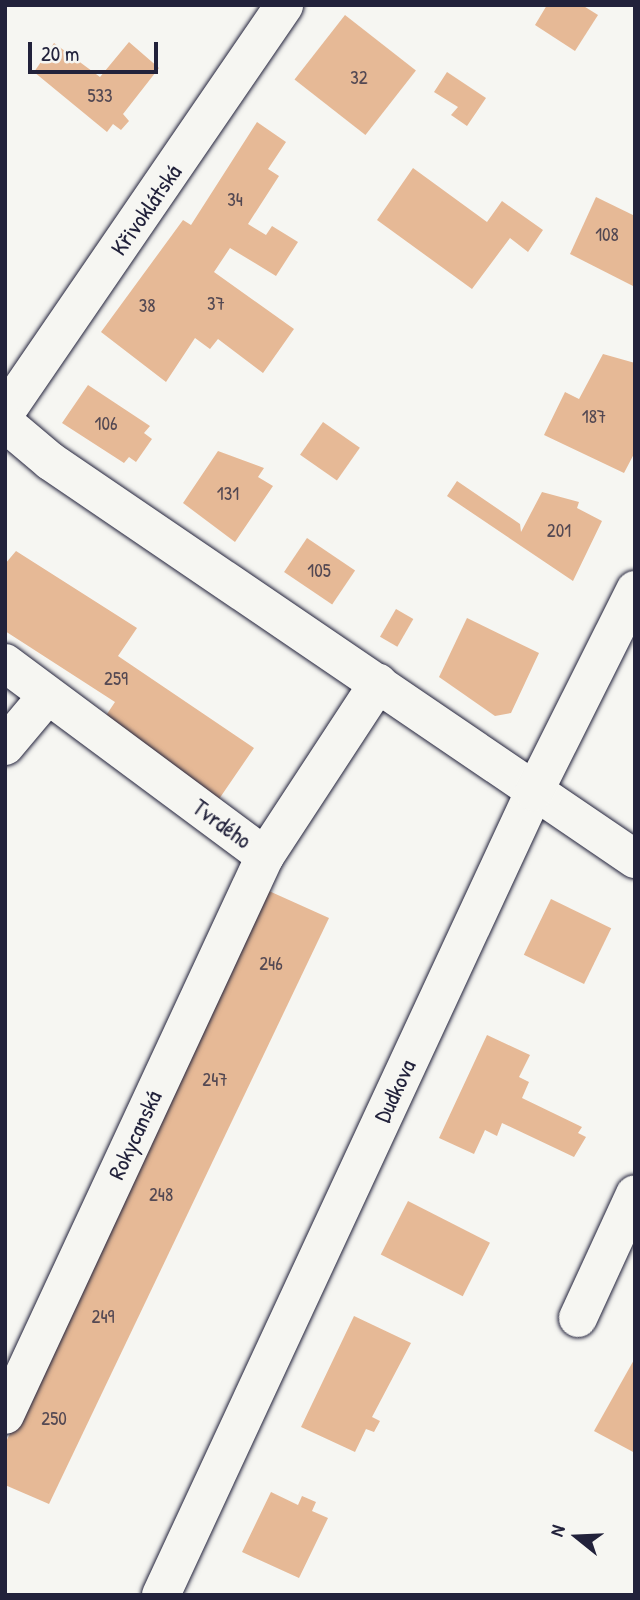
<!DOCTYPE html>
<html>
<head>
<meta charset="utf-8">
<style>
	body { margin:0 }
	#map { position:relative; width:640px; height:1600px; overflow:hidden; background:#f6f6f2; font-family:"Patrick Hand",sans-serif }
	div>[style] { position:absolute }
	.building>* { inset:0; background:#e6b996; transform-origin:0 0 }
	.roads { filter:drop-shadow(0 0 2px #22223b) drop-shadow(0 0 2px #22223b) }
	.minor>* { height:38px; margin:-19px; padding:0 19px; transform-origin:19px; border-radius:19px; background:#f6f6f2 }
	span { translate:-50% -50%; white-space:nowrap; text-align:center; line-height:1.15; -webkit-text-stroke:6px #f6f6f2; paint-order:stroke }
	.number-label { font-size:19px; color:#534852 }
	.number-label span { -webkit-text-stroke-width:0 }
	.street-label { font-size:23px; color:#22223b }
	.frame { position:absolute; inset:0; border:7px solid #22223b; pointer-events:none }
	.north { position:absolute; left:542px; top:1502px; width:70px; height:70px; -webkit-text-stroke:5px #f6f6f2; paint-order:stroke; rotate:288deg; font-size:19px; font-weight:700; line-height:28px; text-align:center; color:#22223b }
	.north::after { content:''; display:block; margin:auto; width:24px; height:32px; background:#22223b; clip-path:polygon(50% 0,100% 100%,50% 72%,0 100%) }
	.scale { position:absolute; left:28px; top:42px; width:130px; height:32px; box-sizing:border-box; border:4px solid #22223b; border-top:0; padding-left:9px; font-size:21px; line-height:24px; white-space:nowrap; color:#22223b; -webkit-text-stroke:5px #f6f6f2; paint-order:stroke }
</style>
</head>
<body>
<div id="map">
	<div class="building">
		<i style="clip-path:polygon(547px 5px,582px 5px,598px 15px,575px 51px,535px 25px)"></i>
		<i style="left:345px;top:15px;width:90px;height:82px;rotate:38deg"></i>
		<i style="clip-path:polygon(129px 42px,159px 68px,123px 114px,129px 121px,121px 130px,113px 124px,107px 132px,34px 72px,54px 43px,100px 77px)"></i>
		<i style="clip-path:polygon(447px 72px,486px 98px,467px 126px,451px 115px,458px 107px,434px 92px)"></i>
		<i style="clip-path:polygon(257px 122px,286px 142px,268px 169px,279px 176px,248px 224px,266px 235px,272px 226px,298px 242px,276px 276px,230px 248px,214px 272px,294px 329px,263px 373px,218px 339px,210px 349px,195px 338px,166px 382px,101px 332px,183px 220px,191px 225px)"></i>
		<i style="clip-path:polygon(413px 168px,487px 222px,502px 201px,543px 230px,528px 252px,510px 238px,472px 289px,377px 220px)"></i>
		<i style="clip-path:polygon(596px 197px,635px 216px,635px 287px,570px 254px)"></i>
		<i style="clip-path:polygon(603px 354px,635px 363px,635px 452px,624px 473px,544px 435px,565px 392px,579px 399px)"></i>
		<i style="clip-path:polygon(88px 385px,150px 426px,144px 433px,152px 439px,136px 462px,129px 457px,124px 463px,62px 423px)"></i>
		<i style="left:323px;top:422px;width:45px;height:40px;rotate:35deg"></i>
		<i style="clip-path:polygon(218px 451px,264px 468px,258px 477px,273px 486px,235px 542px,183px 503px)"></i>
		<i style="clip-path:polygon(457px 481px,520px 524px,521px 532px,542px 492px,579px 502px,577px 508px,602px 521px,573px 581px,447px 496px)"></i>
		<i style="left:307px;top:538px;width:58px;height:41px;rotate:34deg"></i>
		<i style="clip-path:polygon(16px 551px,137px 628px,118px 656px,254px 748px,217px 802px,101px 723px,115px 702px,5px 631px,5px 564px)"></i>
		<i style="left:396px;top:609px;width:20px;height:32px;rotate:30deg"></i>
		<i style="clip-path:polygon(467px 618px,539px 653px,511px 713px,495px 716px,439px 677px)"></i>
		<i style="clip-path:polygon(269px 891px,329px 918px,49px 1504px,5px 1485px,5px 1444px)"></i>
		<i style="left:551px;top:899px;width:67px;height:62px;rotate:26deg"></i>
		<i style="clip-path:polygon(487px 1035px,530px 1055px,519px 1077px,529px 1082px,522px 1098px,582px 1127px,578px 1133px,586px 1137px,574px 1157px,502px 1123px,497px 1136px,485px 1130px,474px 1154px,439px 1138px)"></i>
		<i style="left:408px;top:1201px;width:92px;height:60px;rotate:27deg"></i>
		<i style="clip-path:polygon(354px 1316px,411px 1343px,372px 1417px,380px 1421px,374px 1432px,366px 1429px,355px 1452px,301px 1427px)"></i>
		<i style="clip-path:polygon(635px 1358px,635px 1453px,594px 1431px)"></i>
		<i style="clip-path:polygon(271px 1492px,298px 1505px,302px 1496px,316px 1502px,312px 1511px,328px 1518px,299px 1578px,242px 1552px)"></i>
	</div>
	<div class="roads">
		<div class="minor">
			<i style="left:5px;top:413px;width:494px;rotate:-55.6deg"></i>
			<i style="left:5px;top:423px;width:59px;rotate:40.2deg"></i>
			<i style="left:50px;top:461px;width:708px;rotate:34.23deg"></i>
			<i style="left:5px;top:663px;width:324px;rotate:36.6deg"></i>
			<i style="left:265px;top:856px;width:207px;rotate:-56.8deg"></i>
			<i style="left:5px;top:746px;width:65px;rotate:-50deg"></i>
			<i style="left:578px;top:1318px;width:136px;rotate:-65.3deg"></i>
			<i style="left:5px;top:1415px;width:617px;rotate:-65.06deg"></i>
			<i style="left:161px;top:1595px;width:885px;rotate:-65.08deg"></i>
			<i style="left:534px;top:792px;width:226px;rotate:-63.4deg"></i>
		</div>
	</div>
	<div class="number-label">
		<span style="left:359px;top:78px">32</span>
		<span style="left:100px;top:96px">533</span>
		<span style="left:235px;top:200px">34</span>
		<span style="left:607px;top:235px">108</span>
		<span style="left:216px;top:304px">37</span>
		<span style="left:147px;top:306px">38</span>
		<span style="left:594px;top:417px">187</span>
		<span style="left:106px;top:424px">106</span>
		<span style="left:228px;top:494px">131</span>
		<span style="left:559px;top:531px">201</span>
		<span style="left:319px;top:571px">105</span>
		<span style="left:116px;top:679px">259</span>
		<span style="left:271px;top:964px">246</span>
		<span style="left:215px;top:1080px">247</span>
		<span style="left:161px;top:1195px">248</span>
		<span style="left:103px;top:1317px">249</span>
		<span style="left:54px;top:1419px">250</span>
	</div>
	<div class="street-label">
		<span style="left:146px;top:210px;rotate:-55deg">Křivoklátská</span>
		<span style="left:222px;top:824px;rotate:36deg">Tvrdého</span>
		<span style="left:395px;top:1091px;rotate:-65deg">Dudkova</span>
		<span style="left:135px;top:1135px;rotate:-65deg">Rokycanská</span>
	</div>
	<div class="frame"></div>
	<div class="north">N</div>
	<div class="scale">20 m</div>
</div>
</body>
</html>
